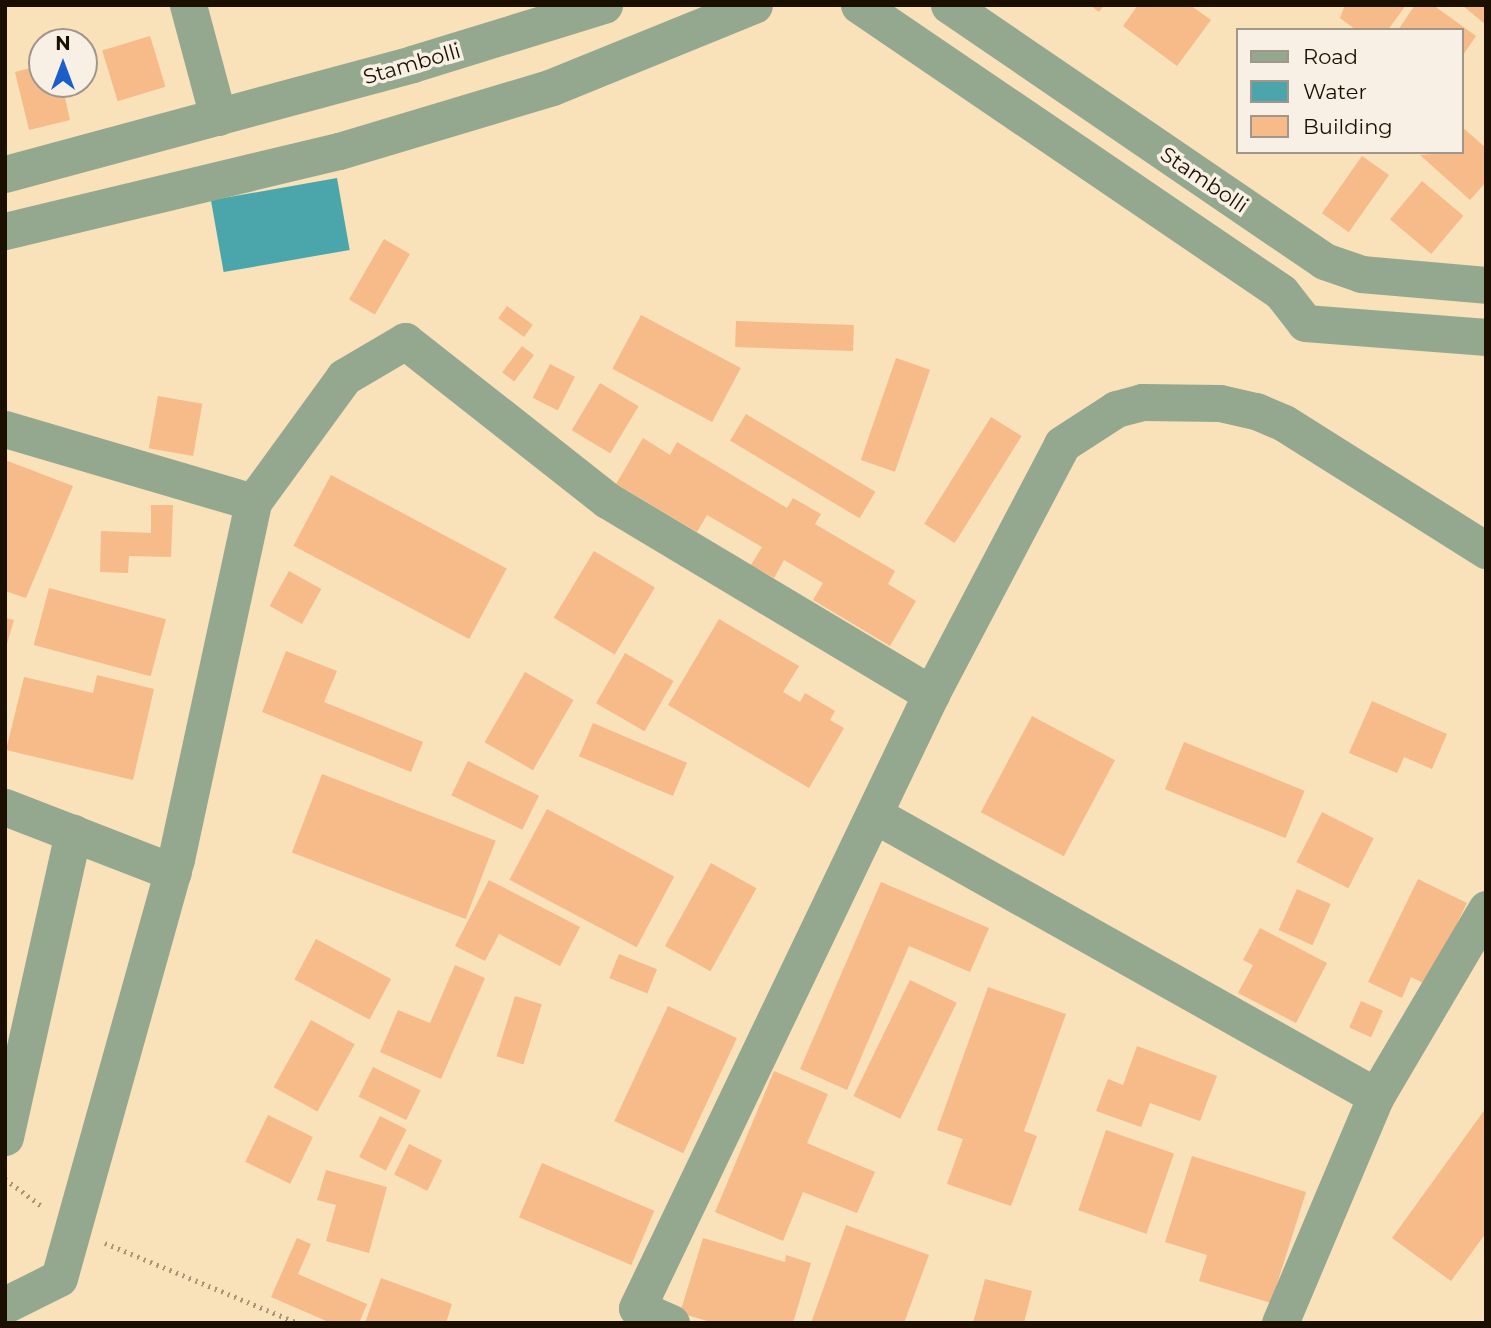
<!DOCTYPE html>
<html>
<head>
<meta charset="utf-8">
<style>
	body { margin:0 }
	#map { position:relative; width:1491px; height:1328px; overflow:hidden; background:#f9e1ba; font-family:Montserrat,sans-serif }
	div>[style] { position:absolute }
	.water>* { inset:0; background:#4ba6ab; transform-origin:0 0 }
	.building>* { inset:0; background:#f7ba89; transform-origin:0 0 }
	.path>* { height:4.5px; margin-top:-2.25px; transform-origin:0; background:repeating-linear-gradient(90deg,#a89576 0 2px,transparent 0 7px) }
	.minor>* { height:37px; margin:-18.5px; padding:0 18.5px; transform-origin:18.5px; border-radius:18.5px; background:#93a88f }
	span { translate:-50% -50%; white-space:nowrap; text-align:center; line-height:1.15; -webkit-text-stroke:7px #f8f0e4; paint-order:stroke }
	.street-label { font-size:21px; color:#1b1000 }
	.frame { position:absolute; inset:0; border:7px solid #1b1000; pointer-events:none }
	.legend { position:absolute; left:1236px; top:28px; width:228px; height:126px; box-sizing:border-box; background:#f8f0e4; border:2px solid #a09689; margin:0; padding:9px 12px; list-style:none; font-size:21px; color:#1b1000 }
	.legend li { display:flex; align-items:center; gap:14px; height:35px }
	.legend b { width:35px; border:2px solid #a09689 }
	.north { position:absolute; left:28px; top:28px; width:70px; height:70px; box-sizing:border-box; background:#f8f0e4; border:2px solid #a09689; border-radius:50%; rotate:0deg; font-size:19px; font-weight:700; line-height:28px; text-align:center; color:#1b1000 }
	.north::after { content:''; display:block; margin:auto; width:24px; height:32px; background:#1b5ec9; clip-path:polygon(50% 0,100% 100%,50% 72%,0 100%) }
</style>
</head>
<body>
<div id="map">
	<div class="water">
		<i style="left:337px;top:178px;width:73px;height:128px;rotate:80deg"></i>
	</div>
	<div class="building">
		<i style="clip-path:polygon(1090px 5px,1104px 5px,1099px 12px)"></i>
		<i style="clip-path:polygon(1138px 5px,1190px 5px,1211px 20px,1177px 66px,1123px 26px)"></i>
		<i style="clip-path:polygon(1345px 5px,1406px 5px,1388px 30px,1356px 30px,1340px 18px)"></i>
		<i style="clip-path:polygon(1415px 5px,1433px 5px,1476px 36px,1461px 58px,1461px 30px,1398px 30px)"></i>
		<i style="clip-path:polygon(1462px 5px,1486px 5px,1486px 25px)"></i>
		<i style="left:150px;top:36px;width:53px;height:50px;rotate:73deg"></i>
		<i style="clip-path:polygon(42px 65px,42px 84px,62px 84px,70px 120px,29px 130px,15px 72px)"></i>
		<i style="clip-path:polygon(1461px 126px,1486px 148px,1486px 182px,1470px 200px,1420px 155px,1461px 152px)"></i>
		<i style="left:1362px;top:156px;width:33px;height:70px;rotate:35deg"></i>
		<i style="left:1422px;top:181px;width:54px;height:50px;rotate:40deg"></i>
		<i style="left:384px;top:239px;width:30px;height:70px;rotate:30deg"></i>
		<i style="left:507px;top:306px;width:32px;height:15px;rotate:36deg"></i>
		<i style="left:641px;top:315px;width:113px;height:61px;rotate:28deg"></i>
		<i style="left:736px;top:321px;width:118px;height:26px;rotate:2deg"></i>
		<i style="left:522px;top:346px;width:15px;height:33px;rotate:37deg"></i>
		<i style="left:896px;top:358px;width:36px;height:108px;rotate:19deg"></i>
		<i style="left:550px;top:364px;width:28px;height:38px;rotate:27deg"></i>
		<i style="left:600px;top:383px;width:45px;height:55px;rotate:31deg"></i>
		<i style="left:158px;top:396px;width:45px;height:53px;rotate:10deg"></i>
		<i style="left:746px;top:414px;width:151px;height:31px;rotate:31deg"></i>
		<i style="left:991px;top:417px;width:36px;height:126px;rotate:32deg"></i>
		<i style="clip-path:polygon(643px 438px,670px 455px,677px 442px,787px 508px,793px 498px,821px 514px,815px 524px,895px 571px,888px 584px,916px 601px,890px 646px,813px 600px,823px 583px,784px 560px,774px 578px,751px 565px,762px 547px,707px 515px,697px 532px,616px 484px)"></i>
		<i style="clip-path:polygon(5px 460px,73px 486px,26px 598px,5px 591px)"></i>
		<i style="left:331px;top:475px;width:199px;height:80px;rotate:28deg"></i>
		<i style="clip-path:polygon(151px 505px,173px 505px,171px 557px,129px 556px,128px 573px,100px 572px,101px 531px,151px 533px)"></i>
		<i style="left:594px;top:551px;width:71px;height:78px;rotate:31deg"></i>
		<i style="left:289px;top:571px;width:37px;height:40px;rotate:29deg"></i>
		<i style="left:49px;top:588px;width:121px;height:59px;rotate:15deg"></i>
		<i style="clip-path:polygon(5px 618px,14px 620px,6px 647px,5px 647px)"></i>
		<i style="clip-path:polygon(719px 619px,799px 666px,783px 692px,800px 702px,805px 693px,835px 711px,830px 720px,844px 728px,809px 788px,668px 705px)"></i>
		<i style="clip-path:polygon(286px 651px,337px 671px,324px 702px,423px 742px,411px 772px,262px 712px)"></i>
		<i style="left:625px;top:653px;width:56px;height:58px;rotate:30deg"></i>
		<i style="left:525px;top:672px;width:56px;height:81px;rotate:30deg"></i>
		<i style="clip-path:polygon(97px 675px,154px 689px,133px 780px,6px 750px,24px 677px,93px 693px)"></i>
		<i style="clip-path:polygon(1372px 701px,1447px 734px,1432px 769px,1404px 757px,1397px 773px,1349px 753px)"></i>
		<i style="left:1032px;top:716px;width:94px;height:109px;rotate:28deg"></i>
		<i style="left:593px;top:723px;width:102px;height:36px;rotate:23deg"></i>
		<i style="left:1184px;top:742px;width:130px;height:51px;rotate:22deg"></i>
		<i style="left:468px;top:761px;width:79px;height:38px;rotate:26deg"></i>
		<i style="left:322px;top:774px;width:186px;height:84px;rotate:21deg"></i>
		<i style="left:547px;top:809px;width:144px;height:80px;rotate:28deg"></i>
		<i style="left:1322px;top:812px;width:58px;height:56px;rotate:27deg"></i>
		<i style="left:711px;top:863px;width:52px;height:95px;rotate:29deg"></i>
		<i style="clip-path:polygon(1418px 879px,1467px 903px,1427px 985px,1411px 977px,1402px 998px,1368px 982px)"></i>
		<i style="clip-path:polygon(489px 880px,580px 927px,560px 966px,499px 934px,485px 961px,455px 946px)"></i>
		<i style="clip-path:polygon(881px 882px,989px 928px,970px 972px,909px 946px,847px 1090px,800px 1069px)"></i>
		<i style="left:1297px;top:889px;width:37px;height:45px;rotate:24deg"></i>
		<i style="clip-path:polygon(1260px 928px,1327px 963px,1296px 1023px,1238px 993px,1253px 965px,1243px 960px)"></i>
		<i style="left:316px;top:939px;width:85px;height:46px;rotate:28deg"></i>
		<i style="left:619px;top:954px;width:41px;height:26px;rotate:22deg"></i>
		<i style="clip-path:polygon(455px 965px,485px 978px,441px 1079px,380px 1052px,398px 1010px,430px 1023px)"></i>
		<i style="left:910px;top:980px;width:52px;height:129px;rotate:26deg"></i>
		<i style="clip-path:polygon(988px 987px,1066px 1014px,1024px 1131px,1037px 1136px,1011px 1206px,947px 1184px,963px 1139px,937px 1130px)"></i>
		<i style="left:515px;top:996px;width:28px;height:63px;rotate:17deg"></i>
		<i style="left:1361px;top:1001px;width:24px;height:29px;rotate:24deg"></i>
		<i style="left:668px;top:1006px;width:76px;height:127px;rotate:25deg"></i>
		<i style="left:311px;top:1020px;width:50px;height:77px;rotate:29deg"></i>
		<i style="clip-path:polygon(1137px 1046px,1217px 1076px,1200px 1121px,1150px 1103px,1141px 1127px,1096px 1111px,1108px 1079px,1123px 1085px)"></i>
		<i style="left:373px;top:1067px;width:53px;height:33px;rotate:26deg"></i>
		<i style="clip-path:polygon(774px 1071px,828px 1094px,807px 1143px,875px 1172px,857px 1213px,803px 1192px,783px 1241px,715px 1212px)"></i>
		<i style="clip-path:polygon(1486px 1108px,1486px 1233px,1451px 1281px,1392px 1238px)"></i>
		<i style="left:268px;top:1115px;width:50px;height:52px;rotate:26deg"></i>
		<i style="left:380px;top:1116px;width:30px;height:46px;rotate:27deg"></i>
		<i style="left:1106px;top:1130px;width:72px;height:85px;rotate:19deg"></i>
		<i style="left:409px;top:1144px;width:37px;height:34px;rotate:26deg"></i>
		<i style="clip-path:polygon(1192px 1156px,1306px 1192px,1271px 1303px,1199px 1281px,1207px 1255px,1165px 1242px)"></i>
		<i style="left:542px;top:1163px;width:122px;height:59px;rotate:23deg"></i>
		<i style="clip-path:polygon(326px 1170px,387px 1187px,369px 1253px,326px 1241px,336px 1205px,317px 1200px)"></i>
		<i style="clip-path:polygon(846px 1225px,929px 1255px,904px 1323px,811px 1323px)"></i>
		<i style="clip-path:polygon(297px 1238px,311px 1244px,298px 1274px,367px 1304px,359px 1323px,331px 1323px,271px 1297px)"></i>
		<i style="clip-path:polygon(703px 1238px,785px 1262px,786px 1255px,811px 1263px,793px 1323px,714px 1323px,680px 1313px)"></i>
		<i style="clip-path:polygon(381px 1278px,452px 1304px,446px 1323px,365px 1323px)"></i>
		<i style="clip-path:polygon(985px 1279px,1032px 1291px,1024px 1323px,973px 1323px)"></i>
	</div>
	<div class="path">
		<i style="left:5px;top:1179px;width:47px;rotate:36.4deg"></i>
		<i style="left:105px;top:1243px;width:209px;rotate:22.5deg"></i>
	</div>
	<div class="minor">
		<i style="left:188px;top:5px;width:116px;rotate:75deg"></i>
		<i style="left:859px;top:5px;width:510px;rotate:34.22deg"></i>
		<i style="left:1281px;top:292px;width:39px;rotate:52deg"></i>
		<i style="left:1305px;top:323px;width:182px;rotate:4.4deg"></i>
		<i style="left:949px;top:5px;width:454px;rotate:34.3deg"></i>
		<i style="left:1324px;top:261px;width:39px;rotate:19deg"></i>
		<i style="left:1361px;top:274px;width:125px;rotate:5deg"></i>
		<i style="left:5px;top:174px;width:422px;rotate:-15.1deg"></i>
		<i style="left:412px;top:64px;width:201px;rotate:-17.1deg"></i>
		<i style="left:5px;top:231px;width:343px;rotate:-13.5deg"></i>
		<i style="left:339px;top:151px;width:222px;rotate:-16.7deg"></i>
		<i style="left:552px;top:87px;width:218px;rotate:-22.1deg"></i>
		<i style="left:5px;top:429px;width:259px;rotate:16.4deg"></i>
		<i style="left:5px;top:807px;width:180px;rotate:21.2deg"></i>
		<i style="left:875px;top:815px;width:574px;rotate:29.29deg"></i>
		<i style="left:5px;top:1137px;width:312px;rotate:-77.4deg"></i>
		<i style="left:5px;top:1305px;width:60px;rotate:-26.6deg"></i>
		<i style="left:59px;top:1278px;width:435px;rotate:-74.4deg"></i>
		<i style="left:176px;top:859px;width:365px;rotate:-77.8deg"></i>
		<i style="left:253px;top:502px;width:155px;rotate:-53.9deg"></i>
		<i style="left:344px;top:377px;width:71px;rotate:-30.5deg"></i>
		<i style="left:405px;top:341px;width:257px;rotate:38.2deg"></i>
		<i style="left:607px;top:500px;width:378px;rotate:30.9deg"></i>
		<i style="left:671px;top:1323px;width:37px;rotate:-156deg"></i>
		<i style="left:637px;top:1308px;width:681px;rotate:-64.41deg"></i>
		<i style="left:931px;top:694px;width:282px;rotate:-62.3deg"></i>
		<i style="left:1062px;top:444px;width:64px;rotate:-32.9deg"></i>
		<i style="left:1116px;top:409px;width:27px;rotate:-15deg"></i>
		<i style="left:1142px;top:402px;width:78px;rotate:0.7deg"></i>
		<i style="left:1220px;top:403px;width:37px;rotate:13deg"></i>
		<i style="left:1256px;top:411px;width:30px;rotate:23deg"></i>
		<i style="left:1284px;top:423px;width:239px;rotate:32.2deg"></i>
		<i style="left:1280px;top:1323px;width:246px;rotate:-67.1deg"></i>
		<i style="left:1376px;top:1096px;width:217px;rotate:-59.5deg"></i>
	</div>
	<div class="street-label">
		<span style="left:412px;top:64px;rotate:-16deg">Stambolli</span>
		<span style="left:1204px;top:180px;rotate:34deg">Stambolli</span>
	</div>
	<div class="frame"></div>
	<ul class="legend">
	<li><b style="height:9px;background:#93a88f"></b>Road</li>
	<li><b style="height:19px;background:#4ba6ab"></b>Water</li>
	<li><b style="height:19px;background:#f7ba89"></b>Building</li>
	</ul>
	<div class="north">N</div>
</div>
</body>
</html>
